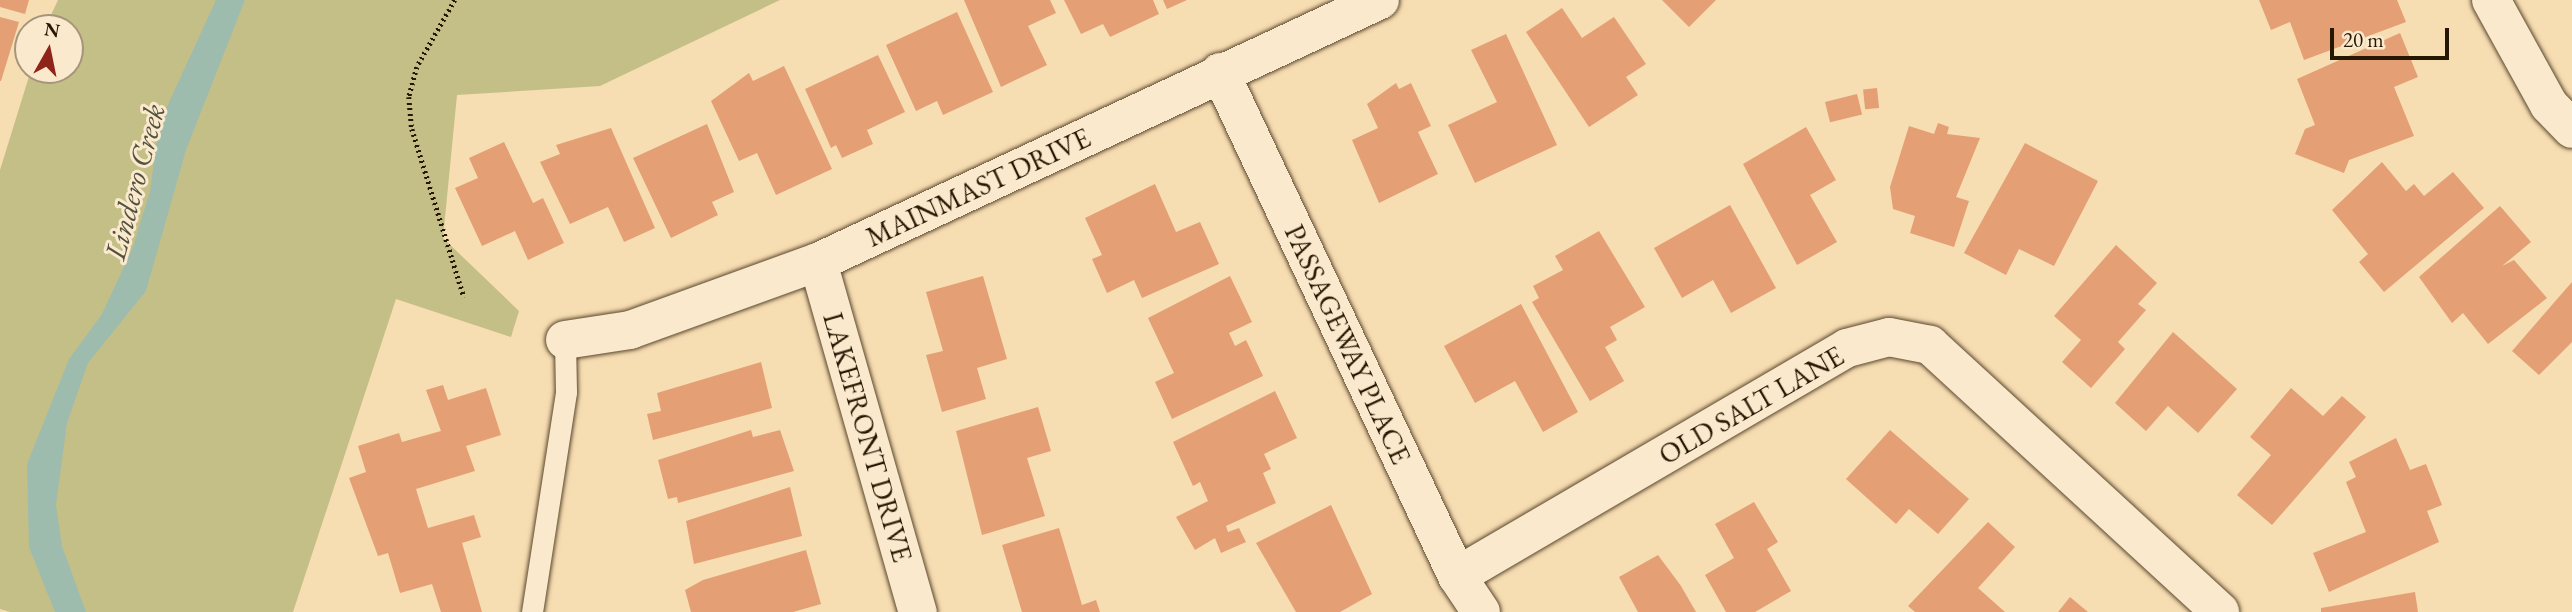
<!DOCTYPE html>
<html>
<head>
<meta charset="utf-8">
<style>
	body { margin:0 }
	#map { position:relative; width:2572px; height:612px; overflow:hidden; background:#f7ddb2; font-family:"EB Garamond",serif }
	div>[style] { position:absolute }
	.green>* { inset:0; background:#c4bf87 }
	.water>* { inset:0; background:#9dbcad }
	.building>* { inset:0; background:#e49f74; transform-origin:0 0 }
	.path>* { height:4.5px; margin-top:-2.25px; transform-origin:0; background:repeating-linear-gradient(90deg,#261702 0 2px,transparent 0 5.5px) }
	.roads { filter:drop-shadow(0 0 2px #5a482e) drop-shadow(0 0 2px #5a482e) }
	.service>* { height:21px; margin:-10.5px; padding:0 10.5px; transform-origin:10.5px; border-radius:10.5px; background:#fae9cd }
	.minor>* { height:38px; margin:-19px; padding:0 19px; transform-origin:19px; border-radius:19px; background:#fae9cd }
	span { translate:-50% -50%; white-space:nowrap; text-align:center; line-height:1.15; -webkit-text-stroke:6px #fae9cd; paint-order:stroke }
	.street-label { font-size:28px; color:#261702 }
	.water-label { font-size:30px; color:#50513e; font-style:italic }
	.north { position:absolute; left:14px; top:14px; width:70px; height:70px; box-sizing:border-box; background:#fae9cd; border:2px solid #a5957c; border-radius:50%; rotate:9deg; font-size:19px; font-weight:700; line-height:28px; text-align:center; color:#261702 }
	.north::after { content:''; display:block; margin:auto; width:24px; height:32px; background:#8f2418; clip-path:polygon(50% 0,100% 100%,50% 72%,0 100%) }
	.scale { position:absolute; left:2330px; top:28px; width:119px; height:32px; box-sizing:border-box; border:4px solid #261702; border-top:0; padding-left:9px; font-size:21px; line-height:24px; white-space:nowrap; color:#261702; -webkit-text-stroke:5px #fae9cd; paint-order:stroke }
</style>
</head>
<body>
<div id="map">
	<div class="green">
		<i style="clip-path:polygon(58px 0,780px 0,600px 86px,457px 95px,443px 238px,519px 311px,511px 337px,396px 299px,293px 612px,10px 612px,0 609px,0 170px,31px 70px,70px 70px,70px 28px,45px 28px)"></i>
	</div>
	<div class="water">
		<i style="clip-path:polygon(216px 0,245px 0,186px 150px,146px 291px,88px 363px,67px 423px,56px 505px,62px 546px,86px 612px,55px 612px,29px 547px,27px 464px,69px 359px,102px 314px,133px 247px,150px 191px,159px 124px)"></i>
	</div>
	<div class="building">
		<i style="clip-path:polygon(0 0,29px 0,25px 14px,0 7px)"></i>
		<i style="clip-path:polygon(964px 0,1050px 0,1056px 13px,1028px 26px,1047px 65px,1001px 87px)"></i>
		<i style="clip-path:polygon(1064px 0,1153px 0,1159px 14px,1110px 37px,1103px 24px,1081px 34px)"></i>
		<i style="clip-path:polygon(1163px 0,1187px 0,1167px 9px)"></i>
		<i style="clip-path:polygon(1662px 0,1716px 0,1689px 27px)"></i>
		<i style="clip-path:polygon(2259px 0,2397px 0,2406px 22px,2304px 60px,2290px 22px,2271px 30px)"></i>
		<i style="clip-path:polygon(1562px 8px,1582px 38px,1614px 17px,1646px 64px,1626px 77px,1638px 95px,1589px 127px,1526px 32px)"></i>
		<i style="clip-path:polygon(957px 12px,993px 92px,943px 115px,937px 101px,916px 111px,886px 45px)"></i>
		<i style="clip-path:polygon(0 17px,19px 22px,1px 81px,0 81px)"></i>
		<i style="clip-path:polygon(2400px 33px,2418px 77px,2394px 87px,2414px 136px,2349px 160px,2344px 173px,2295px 154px,2305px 129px,2315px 125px,2297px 79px)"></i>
		<i style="clip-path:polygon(1506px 34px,1557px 145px,1475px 183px,1448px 125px,1497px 102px,1471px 50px)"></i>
		<i style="clip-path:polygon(878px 55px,905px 112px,867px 130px,873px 144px,842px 158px,836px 145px,831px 148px,805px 89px)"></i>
		<i style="clip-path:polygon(784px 66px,832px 169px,776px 195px,757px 153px,739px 161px,711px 101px,749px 73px,753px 81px)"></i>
		<i style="clip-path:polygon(1396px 83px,1399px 89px,1411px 83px,1431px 126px,1418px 132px,1438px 174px,1379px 203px,1352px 140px,1378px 128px,1367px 104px)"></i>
		<i style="left:1877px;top:88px;width:20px;height:14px;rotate:84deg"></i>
		<i style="left:1857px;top:94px;width:21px;height:33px;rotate:76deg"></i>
		<i style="clip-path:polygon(1938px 123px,1949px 127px,1947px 134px,1980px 138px,1956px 197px,1969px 201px,1954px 247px,1910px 233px,1915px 216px,1893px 209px,1890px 187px,1909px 126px,1934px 134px)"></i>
		<i style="clip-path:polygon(707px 124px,734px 192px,712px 202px,718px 215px,671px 238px,633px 158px)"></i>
		<i style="clip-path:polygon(1806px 127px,1836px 180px,1810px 195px,1837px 242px,1797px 265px,1743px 164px)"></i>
		<i style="clip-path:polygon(611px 128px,655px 228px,624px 242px,608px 207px,570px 224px,540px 162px,560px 154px,556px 145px)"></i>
		<i style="clip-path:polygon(504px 142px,533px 203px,543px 198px,564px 243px,528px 260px,515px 231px,482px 246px,455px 188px,478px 178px,469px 158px)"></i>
		<i style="clip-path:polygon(2025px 143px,2098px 181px,2054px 266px,2019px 249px,2006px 275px,1964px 253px)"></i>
		<i style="clip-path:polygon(2382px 162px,2406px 191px,2414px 184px,2424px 196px,2453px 172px,2484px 208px,2384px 292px,2359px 262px,2368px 254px,2332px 210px)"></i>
		<i style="clip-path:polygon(1155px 184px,1176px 232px,1200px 222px,1219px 264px,1142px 298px,1134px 280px,1107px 293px,1092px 259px,1102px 255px,1085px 218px)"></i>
		<i style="clip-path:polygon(1730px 205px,1776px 288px,1731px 313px,1713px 280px,1682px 298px,1654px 248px)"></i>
		<i style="clip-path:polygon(2500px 206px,2531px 242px,2502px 266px,2514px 260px,2547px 298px,2488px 344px,2463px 313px,2452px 323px,2419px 277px)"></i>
		<i style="clip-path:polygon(1599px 231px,1645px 307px,1610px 327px,1617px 340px,1605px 347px,1624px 381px,1590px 401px,1532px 302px,1539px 298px,1533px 286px,1563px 270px,1555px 256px)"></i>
		<i style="clip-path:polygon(2116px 245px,2157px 283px,2138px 304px,2146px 310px,2118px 342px,2125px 349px,2091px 388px,2062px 362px,2081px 340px,2054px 316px)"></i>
		<i style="clip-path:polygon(983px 276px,1007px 359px,977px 368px,986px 399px,942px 412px,926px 355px,943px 351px,926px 292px)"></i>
		<i style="clip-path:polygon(1230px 276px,1252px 322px,1229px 333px,1235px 346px,1246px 340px,1263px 376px,1172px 419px,1155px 382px,1174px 373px,1148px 318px)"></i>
		<i style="clip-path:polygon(2572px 282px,2572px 342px,2539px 375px,2512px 351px)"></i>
		<i style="clip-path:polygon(1521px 304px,1578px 412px,1543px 432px,1515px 381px,1475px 403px,1444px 346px)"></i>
		<i style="clip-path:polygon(2173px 332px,2237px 389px,2198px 433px,2168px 406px,2146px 431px,2115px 403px)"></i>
		<i style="clip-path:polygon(761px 362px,772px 408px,653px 440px,647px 414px,661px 411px,657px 393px)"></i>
		<i style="clip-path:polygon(443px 385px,448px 400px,486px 388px,501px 435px,466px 446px,475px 471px,416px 489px,428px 528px,474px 515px,481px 537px,462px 543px,482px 612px,441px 612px,432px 584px,400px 593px,388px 553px,378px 556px,349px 478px,366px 472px,358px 446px,399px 433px,402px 442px,441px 431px,426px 390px)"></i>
		<i style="clip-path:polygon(2291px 388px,2323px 416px,2342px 396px,2366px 417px,2272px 525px,2237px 495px,2271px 455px,2250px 437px)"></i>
		<i style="clip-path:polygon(1275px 391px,1297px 438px,1264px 454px,1271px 469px,1263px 473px,1276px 503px,1226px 526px,1228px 532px,1239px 528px,1246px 542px,1221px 553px,1215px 538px,1195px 550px,1176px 517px,1208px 501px,1200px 482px,1193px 486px,1173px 442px)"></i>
		<i style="clip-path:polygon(1038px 407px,1051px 451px,1027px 458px,1045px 516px,982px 535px,956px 431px)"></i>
		<i style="clip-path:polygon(751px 430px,753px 437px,780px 430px,794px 471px,678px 503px,677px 497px,668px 499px,658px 460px)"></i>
		<i style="clip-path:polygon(1890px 430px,1969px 499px,1938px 534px,1909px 509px,1896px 524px,1846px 479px)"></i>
		<i style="clip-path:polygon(2396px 438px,2410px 470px,2426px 464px,2442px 505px,2427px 511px,2439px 542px,2329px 592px,2313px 553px,2366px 532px,2346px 482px,2356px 477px,2349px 462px)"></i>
		<i style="clip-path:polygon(790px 487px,802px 536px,694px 564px,686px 521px)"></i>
		<i style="clip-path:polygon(1754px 502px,1778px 542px,1767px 549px,1791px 591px,1755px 612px,1726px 612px,1705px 575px,1734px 558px,1715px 524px)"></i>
		<i style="clip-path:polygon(1331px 505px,1372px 594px,1340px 612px,1296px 612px,1256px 543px)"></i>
		<i style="clip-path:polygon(1988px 522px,2015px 547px,1978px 588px,2005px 612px,1915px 612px,1908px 606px)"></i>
		<i style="clip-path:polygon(1059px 528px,1082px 605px,1096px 600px,1100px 612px,1022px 612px,1002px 545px)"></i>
		<i style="clip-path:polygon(806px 550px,821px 604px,793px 612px,691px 612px,685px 590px,703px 580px)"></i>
		<i style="clip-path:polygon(1658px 555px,1681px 586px,1696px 612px,1638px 612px,1619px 577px)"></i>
		<i style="clip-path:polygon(2415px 592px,2418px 612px,2321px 612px,2321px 608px)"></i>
		<i style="clip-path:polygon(2070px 597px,2088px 612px,2058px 612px)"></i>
	</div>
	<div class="path">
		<i style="left:455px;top:0;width:77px;rotate:119.6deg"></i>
		<i style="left:417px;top:67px;width:31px;rotate:105deg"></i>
		<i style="left:409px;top:97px;width:32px;rotate:85deg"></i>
		<i style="left:412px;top:129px;width:176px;rotate:72.8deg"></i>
	</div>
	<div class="roads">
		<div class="service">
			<i style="left:532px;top:612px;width:223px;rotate:-81.2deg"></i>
			<i style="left:566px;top:392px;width:52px;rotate:-91.1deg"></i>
		</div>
		<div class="minor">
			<i style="left:2491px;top:0;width:120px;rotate:61.1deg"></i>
			<i style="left:2549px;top:105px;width:33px;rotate:46deg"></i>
			<i style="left:1220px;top:72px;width:557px;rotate:64.82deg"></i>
			<i style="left:1457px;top:576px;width:43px;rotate:56.3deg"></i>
			<i style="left:818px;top:262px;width:364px;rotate:74.1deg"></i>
			<i style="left:565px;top:340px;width:66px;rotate:-8.7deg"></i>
			<i style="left:630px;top:330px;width:200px;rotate:-19.9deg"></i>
			<i style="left:818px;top:262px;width:620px;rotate:-24.99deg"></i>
			<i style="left:1457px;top:576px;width:452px;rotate:-30.3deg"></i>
			<i style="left:1847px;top:348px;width:43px;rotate:-14.7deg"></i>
			<i style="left:1889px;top:337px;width:42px;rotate:11deg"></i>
			<i style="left:1930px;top:345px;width:394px;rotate:42.6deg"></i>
		</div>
	</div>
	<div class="street-label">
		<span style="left:978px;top:187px;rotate:-25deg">MAINMAST DRIVE</span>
		<span style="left:1348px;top:344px;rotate:65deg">PASSAGEWAY PLACE</span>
		<span style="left:1751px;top:405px;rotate:-30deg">OLD SALT LANE</span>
		<span style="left:868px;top:437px;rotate:74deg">LAKEFRONT DRIVE</span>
	</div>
	<div class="water-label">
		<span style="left:135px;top:182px;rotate:-75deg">Lindero Creek</span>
	</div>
	<div class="north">N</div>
	<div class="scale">20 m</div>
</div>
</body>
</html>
